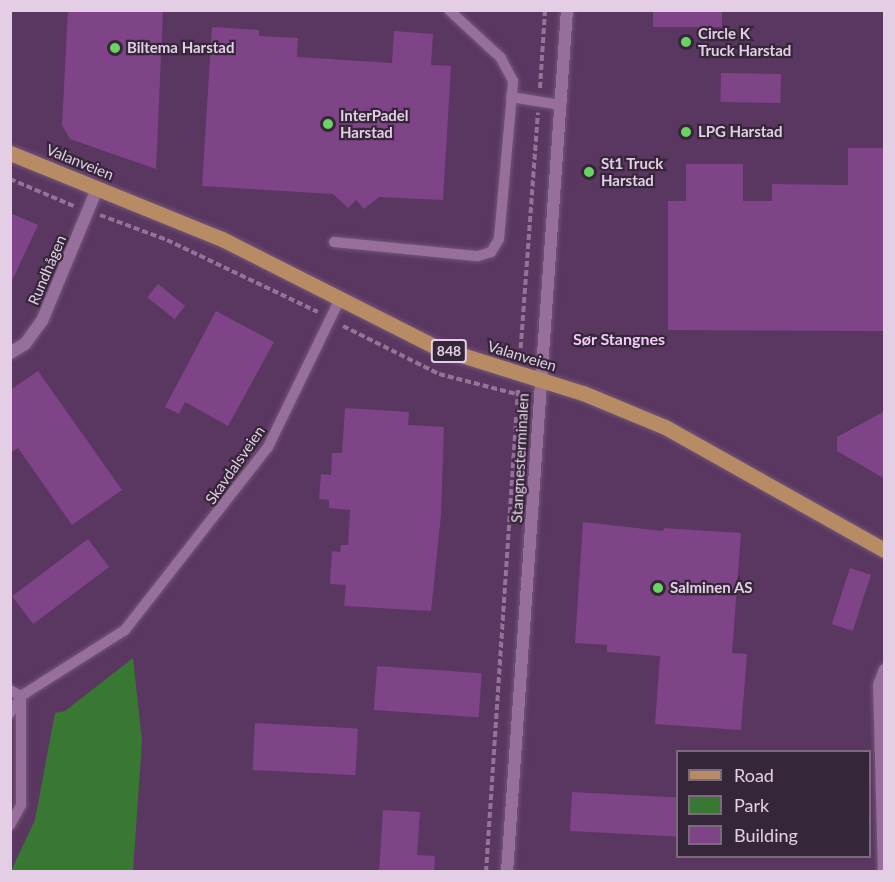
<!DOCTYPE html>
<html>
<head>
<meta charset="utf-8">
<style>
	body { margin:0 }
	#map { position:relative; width:895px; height:882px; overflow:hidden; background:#5a3760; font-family:Lato,sans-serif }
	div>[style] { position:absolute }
	.green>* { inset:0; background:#397833 }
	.building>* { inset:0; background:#7f4388; transform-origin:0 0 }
	.path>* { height:4px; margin-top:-2px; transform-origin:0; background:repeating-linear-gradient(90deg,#927497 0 6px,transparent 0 9px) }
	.roads { filter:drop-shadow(0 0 2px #735678) drop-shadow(0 0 2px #735678) }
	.service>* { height:10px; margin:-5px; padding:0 5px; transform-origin:5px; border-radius:5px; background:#966f9b }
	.minor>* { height:12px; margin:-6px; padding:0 6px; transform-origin:6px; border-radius:6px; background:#966f9b }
	.primary>* { height:15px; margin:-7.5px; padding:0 7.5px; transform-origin:7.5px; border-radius:7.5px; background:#b78b63 }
	.dots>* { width:16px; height:16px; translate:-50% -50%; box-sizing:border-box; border:3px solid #362639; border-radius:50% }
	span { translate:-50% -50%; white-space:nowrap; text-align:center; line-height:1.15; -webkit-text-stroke:4.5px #362639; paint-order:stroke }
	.shield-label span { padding:2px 4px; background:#362639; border:2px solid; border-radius:4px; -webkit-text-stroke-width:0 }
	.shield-label { font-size:14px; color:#e3cee6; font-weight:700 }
	.poi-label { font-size:15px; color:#e3cee6; font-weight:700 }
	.left { translate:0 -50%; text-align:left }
	.street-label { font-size:15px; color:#e3cee6 }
	.neighbourhood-label { font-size:16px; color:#f4c9fa; font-weight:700 }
	.frame { position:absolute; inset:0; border:12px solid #e3cee6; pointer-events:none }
	.legend { position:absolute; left:676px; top:750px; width:195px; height:108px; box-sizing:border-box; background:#362639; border:2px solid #7b697e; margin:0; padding:8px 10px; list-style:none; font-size:18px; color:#e3cee6 }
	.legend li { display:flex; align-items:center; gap:12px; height:30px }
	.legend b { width:30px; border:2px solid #7b697e }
</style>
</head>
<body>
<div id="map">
	<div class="green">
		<i style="clip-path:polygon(133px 658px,142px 741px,133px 871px,11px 871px,35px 820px,55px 713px,65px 711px)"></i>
	</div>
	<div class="building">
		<i style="clip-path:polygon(68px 10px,163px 10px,156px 169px,70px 139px,62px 125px)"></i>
		<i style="left:653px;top:10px;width:69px;height:17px"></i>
		<i style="clip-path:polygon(212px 27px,259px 30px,259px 36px,298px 38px,297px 57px,392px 63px,394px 31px,433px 34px,431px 65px,451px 66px,443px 200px,379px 197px,364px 209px,356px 200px,348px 208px,333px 194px,202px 186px)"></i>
		<i style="left:721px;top:73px;width:60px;height:29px;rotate:1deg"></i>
		<i style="clip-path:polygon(848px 148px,885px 148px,885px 331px,668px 330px,668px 201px,686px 201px,686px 164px,743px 164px,743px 201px,772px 201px,772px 184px,848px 185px)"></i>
		<i style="clip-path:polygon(10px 213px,38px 225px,10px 285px)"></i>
		<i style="left:158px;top:284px;width:35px;height:17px;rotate:39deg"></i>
		<i style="clip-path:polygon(216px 311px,274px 342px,228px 426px,185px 402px,179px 414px,165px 407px)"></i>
		<i style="clip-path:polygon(38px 371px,122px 490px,72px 525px,18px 448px,10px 453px,10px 390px)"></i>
		<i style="clip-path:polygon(345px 408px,409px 412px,408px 425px,444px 427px,441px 515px,431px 611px,344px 606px,346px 585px,330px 584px,332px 551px,340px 552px,341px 545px,348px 545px,350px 510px,329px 508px,329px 500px,319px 499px,321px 474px,331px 475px,332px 453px,342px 453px)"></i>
		<i style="clip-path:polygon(885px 411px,885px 479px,837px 451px,837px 437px)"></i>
		<i style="clip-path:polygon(583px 522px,663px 531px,664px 528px,741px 533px,732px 653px,747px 654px,741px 730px,655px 724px,660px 656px,607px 652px,607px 645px,575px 643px)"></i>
		<i style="left:88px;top:539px;width:35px;height:95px;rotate:53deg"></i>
		<i style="left:850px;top:568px;width:22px;height:59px;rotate:18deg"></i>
		<i style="left:377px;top:666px;width:105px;height:44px;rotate:4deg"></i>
		<i style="left:255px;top:723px;width:103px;height:47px;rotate:3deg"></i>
		<i style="left:572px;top:792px;width:106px;height:39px;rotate:3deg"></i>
		<i style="clip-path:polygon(383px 810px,420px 812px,417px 855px,435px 856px,434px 872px,379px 872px)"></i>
	</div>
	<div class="path">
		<i style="left:540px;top:88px;width:78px;rotate:-86.3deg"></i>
		<i style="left:10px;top:179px;width:72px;rotate:23deg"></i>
		<i style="left:100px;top:215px;width:72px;rotate:20.5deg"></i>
		<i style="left:167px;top:240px;width:167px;rotate:25.5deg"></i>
		<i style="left:343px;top:326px;width:107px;rotate:26.6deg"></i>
		<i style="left:439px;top:374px;width:92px;rotate:14.5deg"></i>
		<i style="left:520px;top:357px;width:245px;rotate:-85.8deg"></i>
		<i style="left:486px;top:872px;width:485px;rotate:-86.2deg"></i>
	</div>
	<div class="roads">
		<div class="service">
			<i style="left:511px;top:97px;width:51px;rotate:9.1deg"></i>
			<i style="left:334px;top:242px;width:145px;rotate:5.6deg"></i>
			<i style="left:478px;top:256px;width:14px;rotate:-17deg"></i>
			<i style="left:491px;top:252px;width:15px;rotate:-58deg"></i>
			<i style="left:499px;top:239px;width:159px;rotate:-84.9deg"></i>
			<i style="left:513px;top:81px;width:26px;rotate:-118deg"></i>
			<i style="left:501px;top:58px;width:71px;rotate:-137.3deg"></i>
			<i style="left:10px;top:690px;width:13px;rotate:29deg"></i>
			<i style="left:21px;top:696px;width:123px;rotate:-32.4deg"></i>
			<i style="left:125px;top:630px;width:232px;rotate:-52deg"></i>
			<i style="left:268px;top:447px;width:165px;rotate:-64.1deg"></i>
			<i style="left:10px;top:713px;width:19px;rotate:-55deg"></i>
			<i style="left:10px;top:825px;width:23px;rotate:-61deg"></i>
			<i style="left:21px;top:805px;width:109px;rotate:-90deg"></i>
			<i style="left:883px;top:872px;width:187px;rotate:-91.5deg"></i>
			<i style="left:878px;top:685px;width:17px;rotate:-69deg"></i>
		</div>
		<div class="minor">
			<i style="left:10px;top:353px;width:17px;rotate:-31deg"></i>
			<i style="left:25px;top:344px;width:29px;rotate:-54deg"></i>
			<i style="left:42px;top:321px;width:143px;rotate:-67.4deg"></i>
			<i style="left:507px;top:872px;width:864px;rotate:-86.02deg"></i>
		</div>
		<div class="primary">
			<i style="left:10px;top:153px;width:229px;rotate:22.1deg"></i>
			<i style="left:222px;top:239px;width:240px;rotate:26.8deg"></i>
			<i style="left:436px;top:347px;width:154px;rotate:17.4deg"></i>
			<i style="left:583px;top:393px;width:89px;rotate:22.5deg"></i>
			<i style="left:665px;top:427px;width:251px;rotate:29.3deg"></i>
		</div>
	</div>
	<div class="dots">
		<i style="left:686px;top:42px;background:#6bd362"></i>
		<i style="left:115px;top:48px;background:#6bd362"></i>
		<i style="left:328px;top:124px;background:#6bd362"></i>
		<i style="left:686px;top:132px;background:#6bd362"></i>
		<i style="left:589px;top:172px;background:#6bd362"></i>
		<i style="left:658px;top:588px;background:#6bd362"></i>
	</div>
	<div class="shield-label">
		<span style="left:449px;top:351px">848</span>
	</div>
	<div class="poi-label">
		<span class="left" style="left:698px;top:42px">Circle K<br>Truck Harstad</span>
		<span class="left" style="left:127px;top:48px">Biltema Harstad</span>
		<span class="left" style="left:340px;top:124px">InterPadel<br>Harstad</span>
		<span class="left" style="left:698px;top:132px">LPG Harstad</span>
		<span class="left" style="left:601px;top:172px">St1 Truck<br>Harstad</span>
		<span class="left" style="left:670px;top:588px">Salminen AS</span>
	</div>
	<div class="street-label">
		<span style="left:80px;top:162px;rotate:22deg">Valanveien</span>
		<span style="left:47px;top:270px;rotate:-67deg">Rundhågen</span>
		<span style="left:522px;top:356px;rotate:17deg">Valanveien</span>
		<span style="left:520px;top:458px;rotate:-87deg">Stangnesterminalen</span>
		<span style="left:235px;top:465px;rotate:-55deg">Skavdalsveien</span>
	</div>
	<div class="neighbourhood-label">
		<span style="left:619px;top:339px">Sør Stangnes</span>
	</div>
	<div class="frame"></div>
	<ul class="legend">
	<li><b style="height:8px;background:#b78b63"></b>Road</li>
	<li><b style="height:16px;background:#397833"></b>Park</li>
	<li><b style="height:16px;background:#7f4388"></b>Building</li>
	</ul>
</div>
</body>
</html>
